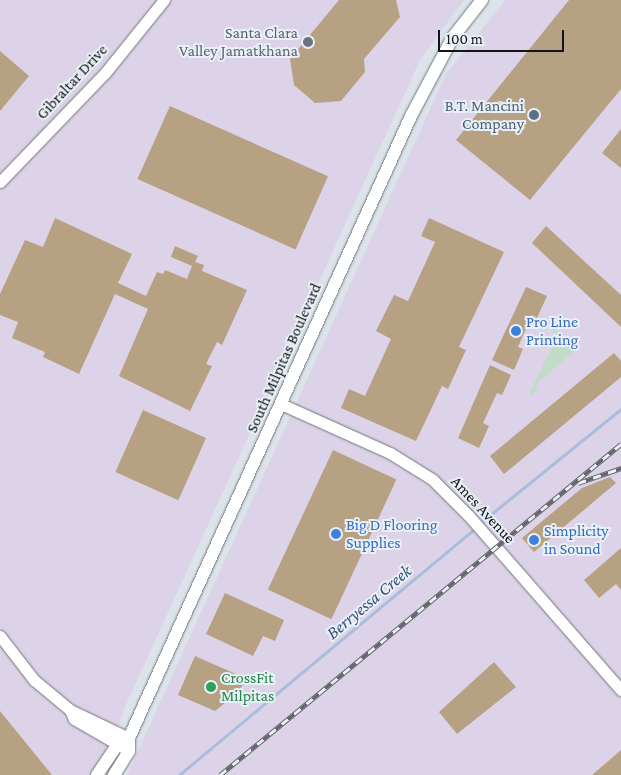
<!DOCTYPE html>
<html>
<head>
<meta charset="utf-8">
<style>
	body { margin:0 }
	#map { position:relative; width:621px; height:775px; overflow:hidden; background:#dce3ea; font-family:"Crimson Pro",serif }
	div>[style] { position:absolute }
	.industrial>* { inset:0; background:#ddd3e8 }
	.green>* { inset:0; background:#c1dcc7 }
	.stream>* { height:2.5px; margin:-1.25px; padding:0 1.25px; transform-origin:1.25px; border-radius:1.25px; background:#aabddc }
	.building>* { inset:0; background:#b6a182; transform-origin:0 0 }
	.roads { filter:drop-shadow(0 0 1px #71767d) drop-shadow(0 0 1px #71767d) }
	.tertiary>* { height:11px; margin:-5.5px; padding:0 5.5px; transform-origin:5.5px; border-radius:5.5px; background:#fff }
	.secondary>* { height:12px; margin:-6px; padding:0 6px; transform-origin:6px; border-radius:6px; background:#fff }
	.rail>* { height:4.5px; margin-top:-2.25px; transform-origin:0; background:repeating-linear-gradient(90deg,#e9f0f7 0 8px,#62666a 0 16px); box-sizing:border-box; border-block:1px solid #62666a }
	.dots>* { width:14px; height:14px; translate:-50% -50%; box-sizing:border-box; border:2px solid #e9f0f7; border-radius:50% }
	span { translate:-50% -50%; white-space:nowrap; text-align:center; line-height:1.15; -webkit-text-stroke:4px #e9f0f7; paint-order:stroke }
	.worship-label { font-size:16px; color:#5b616d }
	.right { translate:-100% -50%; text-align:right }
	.street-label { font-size:16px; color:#121416 }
	.service-label { font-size:16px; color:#4e5e75 }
	.shop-label { font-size:16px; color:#366cbe }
	.left { translate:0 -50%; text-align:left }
	.leisure-label { font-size:16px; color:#27864d }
	.water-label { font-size:18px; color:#37517c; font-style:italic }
	.scale { position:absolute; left:438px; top:30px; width:126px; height:22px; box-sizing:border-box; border:2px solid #121416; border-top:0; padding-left:6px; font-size:15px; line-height:18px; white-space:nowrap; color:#121416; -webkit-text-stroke:4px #e9f0f7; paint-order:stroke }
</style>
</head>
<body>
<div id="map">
	<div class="industrial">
		<i style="clip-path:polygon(0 0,464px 0,420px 60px,124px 709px,102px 775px,0 775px)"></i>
		<i style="clip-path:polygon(505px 0,621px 0,621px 775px,127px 775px,446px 74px)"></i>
	</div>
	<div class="green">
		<i style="clip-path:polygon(554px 328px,577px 349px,535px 385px,538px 389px,532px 395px,530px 392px,558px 335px,552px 332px)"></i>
	</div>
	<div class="stream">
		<i style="left:479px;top:524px;width:183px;rotate:-39deg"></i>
		<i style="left:179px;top:775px;width:386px;rotate:-39.8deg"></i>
	</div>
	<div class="building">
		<i style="clip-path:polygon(339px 0,396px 0,400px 17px,364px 59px,365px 72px,341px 101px,315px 103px,294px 85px,290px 59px)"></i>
		<i style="clip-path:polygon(569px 0,621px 0,621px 89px,530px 200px,456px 140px)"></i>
		<i style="clip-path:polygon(0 51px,29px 76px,0 111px)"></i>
		<i style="left:170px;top:106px;width:173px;height:80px;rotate:24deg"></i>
		<i style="clip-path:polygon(621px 129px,621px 168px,602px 153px)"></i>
		<i style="clip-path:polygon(55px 218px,132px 254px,118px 283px,146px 296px,157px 272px,163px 274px,165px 270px,187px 279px,192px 266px,171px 257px,175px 246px,198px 256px,195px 262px,204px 265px,202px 271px,247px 290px,222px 345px,217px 342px,206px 364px,212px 366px,190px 411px,119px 376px,148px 309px,115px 294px,79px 374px,43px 357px,45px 352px,12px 338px,18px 322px,0 315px,0 294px,25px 240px,43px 247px)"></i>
		<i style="clip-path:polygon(429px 218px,504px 252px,459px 347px,466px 350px,448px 389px,442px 386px,416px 441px,341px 408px,349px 389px,365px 396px,391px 339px,376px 331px,394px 295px,408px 301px,435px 242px,421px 236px)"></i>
		<i style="clip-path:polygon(546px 226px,621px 295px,621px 327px,532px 243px)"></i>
		<i style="clip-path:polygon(526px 287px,547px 296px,537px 318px,532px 315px,518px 347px,523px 349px,514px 370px,492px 360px)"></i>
		<i style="clip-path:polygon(614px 353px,621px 361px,621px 377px,504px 474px,490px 456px)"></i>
		<i style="clip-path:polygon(490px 365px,511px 375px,502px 395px,497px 393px,483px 423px,489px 426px,479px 448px,458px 438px)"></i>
		<i style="left:143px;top:410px;width:69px;height:68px;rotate:24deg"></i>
		<i style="left:333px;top:450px;width:70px;height:154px;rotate:25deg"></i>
		<i style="clip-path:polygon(610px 477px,616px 483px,534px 552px,522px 538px,582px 488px)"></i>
		<i style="clip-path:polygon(621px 548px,621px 590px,616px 584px,599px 598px,584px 580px)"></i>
		<i style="clip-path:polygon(225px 593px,284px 620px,275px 641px,263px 636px,253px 656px,206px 634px)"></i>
		<i style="clip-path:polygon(195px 656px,245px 678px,240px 691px,215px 711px,178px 695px)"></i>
		<i style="clip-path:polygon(494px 662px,516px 687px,457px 734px,439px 712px)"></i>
		<i style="clip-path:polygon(0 711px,52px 775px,0 775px)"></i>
		<i style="clip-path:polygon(621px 750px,621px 775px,592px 775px)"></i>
	</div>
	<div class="roads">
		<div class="tertiary">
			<i style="left:0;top:182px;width:151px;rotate:-46.1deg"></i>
			<i style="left:105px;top:73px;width:94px;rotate:-51.1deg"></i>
			<i style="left:281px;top:404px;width:120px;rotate:24.2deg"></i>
			<i style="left:390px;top:453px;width:49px;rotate:31.8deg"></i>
			<i style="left:432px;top:479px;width:52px;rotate:45deg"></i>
			<i style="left:469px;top:516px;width:231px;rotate:48.9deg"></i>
			<i style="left:0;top:636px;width:56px;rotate:52.3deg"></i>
			<i style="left:34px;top:680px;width:47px;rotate:39.8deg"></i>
			<i style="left:70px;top:710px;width:10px;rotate:66deg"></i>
			<i style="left:74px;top:719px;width:58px;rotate:30.1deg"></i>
			<i style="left:70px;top:710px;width:65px;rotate:25.4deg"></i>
		</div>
		<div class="secondary">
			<i style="left:97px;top:775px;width:37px;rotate:-56deg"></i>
			<i style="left:118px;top:744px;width:13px;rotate:-29deg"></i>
			<i style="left:114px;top:775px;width:28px;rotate:-58deg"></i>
			<i style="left:129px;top:751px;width:13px;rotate:-90deg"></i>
			<i style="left:129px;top:738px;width:683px;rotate:-65.61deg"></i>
			<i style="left:411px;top:116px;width:89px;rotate:-62deg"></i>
			<i style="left:453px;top:37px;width:47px;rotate:-51.9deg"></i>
		</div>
	</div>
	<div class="rail">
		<i style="left:578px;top:483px;width:46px;rotate:-19.2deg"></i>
		<i style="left:220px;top:775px;width:520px;rotate:-39.54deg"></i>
	</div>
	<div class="dots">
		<i style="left:308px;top:42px;background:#6b7280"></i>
		<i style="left:534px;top:115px;background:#5c6f8a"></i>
		<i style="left:516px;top:331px;background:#3f7fe0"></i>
		<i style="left:336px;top:534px;background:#3f7fe0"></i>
		<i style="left:534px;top:540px;background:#3f7fe0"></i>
		<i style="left:211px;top:687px;background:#2e9e5b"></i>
	</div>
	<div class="worship-label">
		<span class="right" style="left:298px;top:42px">Santa Clara<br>Valley Jamatkhana</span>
	</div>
	<div class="street-label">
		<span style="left:72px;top:82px;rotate:-47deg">Gibraltar Drive</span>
		<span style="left:284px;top:358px;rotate:-66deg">South Milpitas Boulevard</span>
		<span style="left:483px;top:510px;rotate:47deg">Ames Avenue</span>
	</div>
	<div class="service-label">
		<span class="right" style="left:524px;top:115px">B.T. Mancini<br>Company</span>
	</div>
	<div class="shop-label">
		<span class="left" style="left:526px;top:331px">Pro Line<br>Printing</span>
		<span class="left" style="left:346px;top:534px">Big D Flooring<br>Supplies</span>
		<span class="left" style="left:544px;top:540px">Simplicity<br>in Sound</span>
	</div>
	<div class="leisure-label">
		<span class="left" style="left:221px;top:687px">CrossFit<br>Milpitas</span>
	</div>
	<div class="water-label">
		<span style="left:369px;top:602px;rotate:-40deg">Berryessa Creek</span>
	</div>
	<div class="scale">100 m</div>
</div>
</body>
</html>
